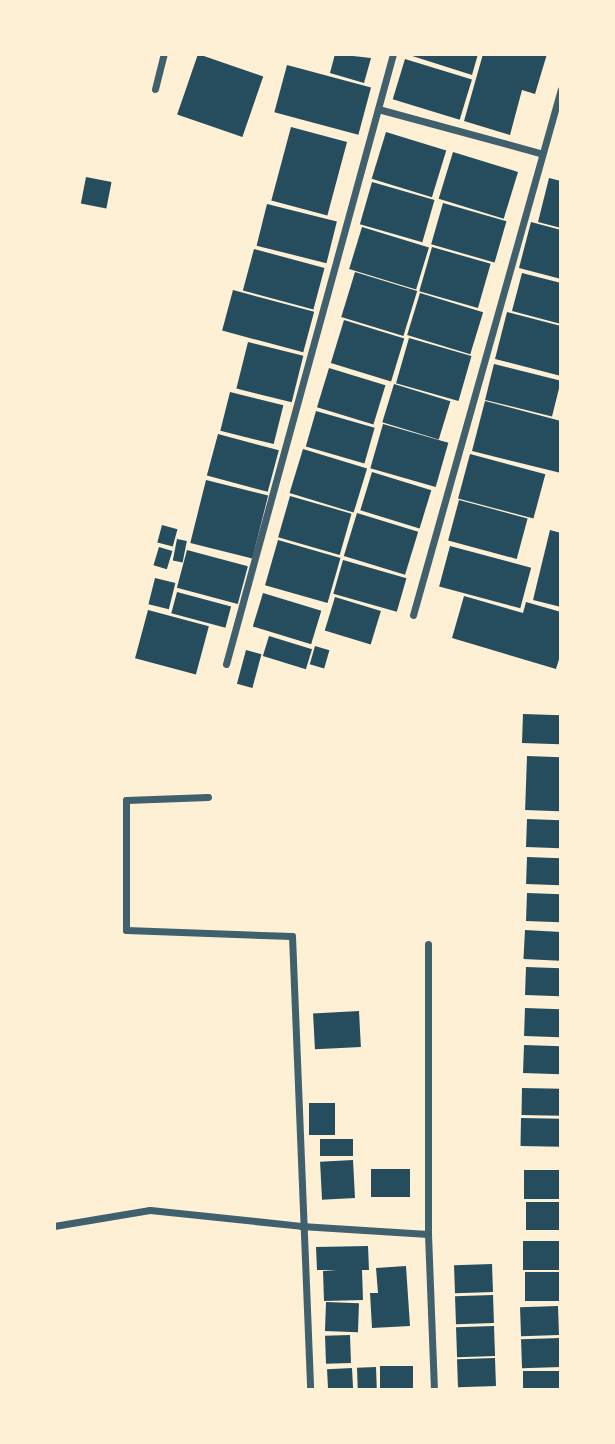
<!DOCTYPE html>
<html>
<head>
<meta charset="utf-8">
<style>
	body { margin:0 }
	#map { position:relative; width:615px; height:1444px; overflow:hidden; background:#fdf0d5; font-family:Arial,sans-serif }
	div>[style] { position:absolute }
	.building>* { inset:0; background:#264d5e; transform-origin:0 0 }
	.minor>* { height:7px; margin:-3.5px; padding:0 3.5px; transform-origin:3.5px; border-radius:3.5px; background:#3f606c }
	span { translate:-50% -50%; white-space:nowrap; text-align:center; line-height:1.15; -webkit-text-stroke:7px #fdf0d5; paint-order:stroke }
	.frame { position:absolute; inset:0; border:56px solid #fdf0d5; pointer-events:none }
</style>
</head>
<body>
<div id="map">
	<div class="building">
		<i style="left:198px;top:54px;width:69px;height:64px;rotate:19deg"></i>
		<i style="clip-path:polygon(335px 54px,371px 58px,364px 83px,330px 73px)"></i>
		<i style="clip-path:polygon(406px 54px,478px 54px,472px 75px)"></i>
		<i style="clip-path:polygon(483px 54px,547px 54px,535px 94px,522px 90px,510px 135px,464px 121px)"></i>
		<i style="left:405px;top:59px;width:70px;height:42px;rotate:17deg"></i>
		<i style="left:287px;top:65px;width:87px;height:49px;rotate:15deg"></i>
		<i style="left:291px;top:127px;width:58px;height:76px;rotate:15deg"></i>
		<i style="left:386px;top:132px;width:63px;height:49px;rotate:17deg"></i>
		<i style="left:453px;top:152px;width:68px;height:49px;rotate:17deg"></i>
		<i style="left:86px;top:177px;width:26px;height:27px;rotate:11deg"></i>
		<i style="clip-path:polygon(549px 178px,561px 181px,561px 228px,538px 222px)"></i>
		<i style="left:372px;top:182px;width:65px;height:44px;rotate:16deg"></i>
		<i style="left:443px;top:203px;width:66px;height:43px;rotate:16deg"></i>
		<i style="left:267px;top:204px;width:72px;height:43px;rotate:14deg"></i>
		<i style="clip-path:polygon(531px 222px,561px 230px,561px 279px,519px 268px)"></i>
		<i style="left:362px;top:227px;width:70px;height:44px;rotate:17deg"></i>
		<i style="left:432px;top:247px;width:61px;height:46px;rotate:16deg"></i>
		<i style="left:254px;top:249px;width:73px;height:43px;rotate:15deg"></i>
		<i style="left:355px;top:272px;width:65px;height:47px;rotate:17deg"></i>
		<i style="clip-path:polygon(522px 273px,561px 283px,561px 324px,512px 311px)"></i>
		<i style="left:233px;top:290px;width:84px;height:42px;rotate:15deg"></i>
		<i style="left:420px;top:293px;width:66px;height:44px;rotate:17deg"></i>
		<i style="clip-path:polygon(507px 312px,561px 326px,561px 376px,495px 359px)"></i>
		<i style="left:344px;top:320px;width:63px;height:45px;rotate:17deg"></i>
		<i style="left:409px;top:338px;width:65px;height:47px;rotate:16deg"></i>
		<i style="left:248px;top:342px;width:57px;height:48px;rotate:14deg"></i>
		<i style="left:494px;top:364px;width:69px;height:37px;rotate:14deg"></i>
		<i style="left:329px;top:368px;width:59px;height:41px;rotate:17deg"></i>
		<i style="left:394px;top:384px;width:59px;height:40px;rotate:17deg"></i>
		<i style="left:230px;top:392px;width:55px;height:40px;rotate:14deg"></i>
		<i style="clip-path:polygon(485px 401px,561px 421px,561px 473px,472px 451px)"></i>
		<i style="left:316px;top:411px;width:61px;height:37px;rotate:16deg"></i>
		<i style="left:383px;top:424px;width:68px;height:46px;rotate:16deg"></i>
		<i style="left:218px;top:434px;width:63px;height:43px;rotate:15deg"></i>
		<i style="left:303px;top:449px;width:67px;height:46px;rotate:17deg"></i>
		<i style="left:470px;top:454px;width:78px;height:46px;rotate:15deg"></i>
		<i style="left:372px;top:472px;width:62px;height:40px;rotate:17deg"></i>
		<i style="left:206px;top:480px;width:64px;height:65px;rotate:14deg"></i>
		<i style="left:290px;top:496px;width:64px;height:43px;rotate:16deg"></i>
		<i style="left:459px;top:500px;width:71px;height:42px;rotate:15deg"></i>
		<i style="left:357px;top:513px;width:64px;height:45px;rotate:17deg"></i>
		<i style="left:162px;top:525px;width:16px;height:18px;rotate:15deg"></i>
		<i style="clip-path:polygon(550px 530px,561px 533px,561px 607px,533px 600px)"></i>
		<i style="left:177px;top:539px;width:10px;height:22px;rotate:11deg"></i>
		<i style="left:278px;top:540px;width:65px;height:47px;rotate:16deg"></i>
		<i style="left:450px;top:546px;width:84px;height:42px;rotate:15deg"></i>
		<i style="left:159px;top:547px;width:14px;height:19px;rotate:17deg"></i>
		<i style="left:187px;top:550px;width:63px;height:39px;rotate:15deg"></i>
		<i style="left:343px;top:560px;width:66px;height:35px;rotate:16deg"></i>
		<i style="left:155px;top:578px;width:21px;height:27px;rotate:14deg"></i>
		<i style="left:177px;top:592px;width:56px;height:22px;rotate:15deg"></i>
		<i style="left:263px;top:593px;width:61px;height:35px;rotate:17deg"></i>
		<i style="clip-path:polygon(464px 596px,523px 613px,526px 602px,561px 612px,561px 653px,556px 669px,452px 638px)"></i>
		<i style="left:335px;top:597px;width:48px;height:35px;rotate:17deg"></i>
		<i style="left:148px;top:610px;width:63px;height:50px;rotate:15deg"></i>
		<i style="left:269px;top:636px;width:45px;height:21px;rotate:17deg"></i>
		<i style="left:315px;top:646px;width:15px;height:19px;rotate:16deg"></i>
		<i style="left:246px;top:650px;width:16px;height:35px;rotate:15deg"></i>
		<i style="left:523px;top:714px;width:38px;height:29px;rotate:2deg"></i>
		<i style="left:527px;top:756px;width:34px;height:54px;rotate:2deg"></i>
		<i style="left:527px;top:819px;width:34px;height:28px;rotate:2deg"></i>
		<i style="left:527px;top:857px;width:34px;height:27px;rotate:2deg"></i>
		<i style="left:527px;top:893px;width:34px;height:28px;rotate:2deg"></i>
		<i style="left:525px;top:930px;width:36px;height:29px;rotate:3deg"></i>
		<i style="left:526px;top:967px;width:35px;height:28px;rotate:2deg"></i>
		<i style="left:525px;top:1008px;width:36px;height:28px;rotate:2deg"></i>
		<i style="left:359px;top:1011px;width:36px;height:46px;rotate:87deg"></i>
		<i style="left:524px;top:1045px;width:37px;height:28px;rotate:2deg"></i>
		<i style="left:522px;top:1088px;width:39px;height:27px;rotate:1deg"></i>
		<i style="left:309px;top:1103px;width:26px;height:32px"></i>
		<i style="left:521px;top:1118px;width:40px;height:28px;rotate:1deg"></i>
		<i style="left:320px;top:1139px;width:33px;height:17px"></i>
		<i style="left:353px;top:1160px;width:38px;height:33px;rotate:87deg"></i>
		<i style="left:371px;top:1169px;width:39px;height:28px"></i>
		<i style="left:561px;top:1170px;width:29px;height:37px;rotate:90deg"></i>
		<i style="left:561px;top:1202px;width:28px;height:35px;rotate:90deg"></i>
		<i style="left:523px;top:1241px;width:38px;height:29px"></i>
		<i style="clip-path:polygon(368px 1246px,369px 1270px,362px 1270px,363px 1300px,324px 1301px,323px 1271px,337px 1270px,317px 1270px,316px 1247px)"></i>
		<i style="left:492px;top:1264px;width:28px;height:38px;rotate:88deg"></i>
		<i style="clip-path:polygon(406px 1266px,410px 1326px,372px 1328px,370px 1293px,378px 1293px,376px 1268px)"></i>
		<i style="left:561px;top:1272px;width:29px;height:36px;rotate:90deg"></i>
		<i style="left:493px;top:1295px;width:28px;height:38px;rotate:88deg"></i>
		<i style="left:326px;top:1302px;width:33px;height:29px;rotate:2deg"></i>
		<i style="left:558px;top:1306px;width:29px;height:38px;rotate:88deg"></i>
		<i style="left:494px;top:1326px;width:30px;height:38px;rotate:88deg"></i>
		<i style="left:350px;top:1335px;width:28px;height:25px;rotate:88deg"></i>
		<i style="left:560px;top:1338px;width:29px;height:39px;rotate:88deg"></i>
		<i style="left:495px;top:1358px;width:28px;height:38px;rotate:88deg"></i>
		<i style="left:413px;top:1366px;width:24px;height:33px;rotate:90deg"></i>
		<i style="left:376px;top:1367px;width:23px;height:19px;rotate:88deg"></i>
		<i style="left:352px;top:1368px;width:22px;height:25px;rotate:87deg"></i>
		<i style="left:561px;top:1371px;width:19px;height:38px;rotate:90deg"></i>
	</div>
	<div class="minor">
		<i style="left:155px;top:89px;width:36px;rotate:-76deg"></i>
		<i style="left:378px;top:109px;width:168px;rotate:15.2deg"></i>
		<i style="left:413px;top:615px;width:546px;rotate:-74.29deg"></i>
		<i style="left:226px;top:664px;width:632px;rotate:-74.69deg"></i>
		<i style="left:208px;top:797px;width:82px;rotate:177.9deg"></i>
		<i style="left:126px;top:800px;width:130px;rotate:90deg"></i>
		<i style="left:126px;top:930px;width:166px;rotate:2.1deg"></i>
		<i style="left:292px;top:936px;width:454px;rotate:87.7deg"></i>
		<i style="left:428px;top:944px;width:290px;rotate:90deg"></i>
		<i style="left:54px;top:1226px;width:97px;rotate:-9.5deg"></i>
		<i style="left:150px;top:1210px;width:152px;rotate:6deg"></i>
		<i style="left:301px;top:1226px;width:127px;rotate:3.6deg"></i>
		<i style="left:428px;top:1234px;width:156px;rotate:87.8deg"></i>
	</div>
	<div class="frame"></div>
</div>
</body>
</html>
